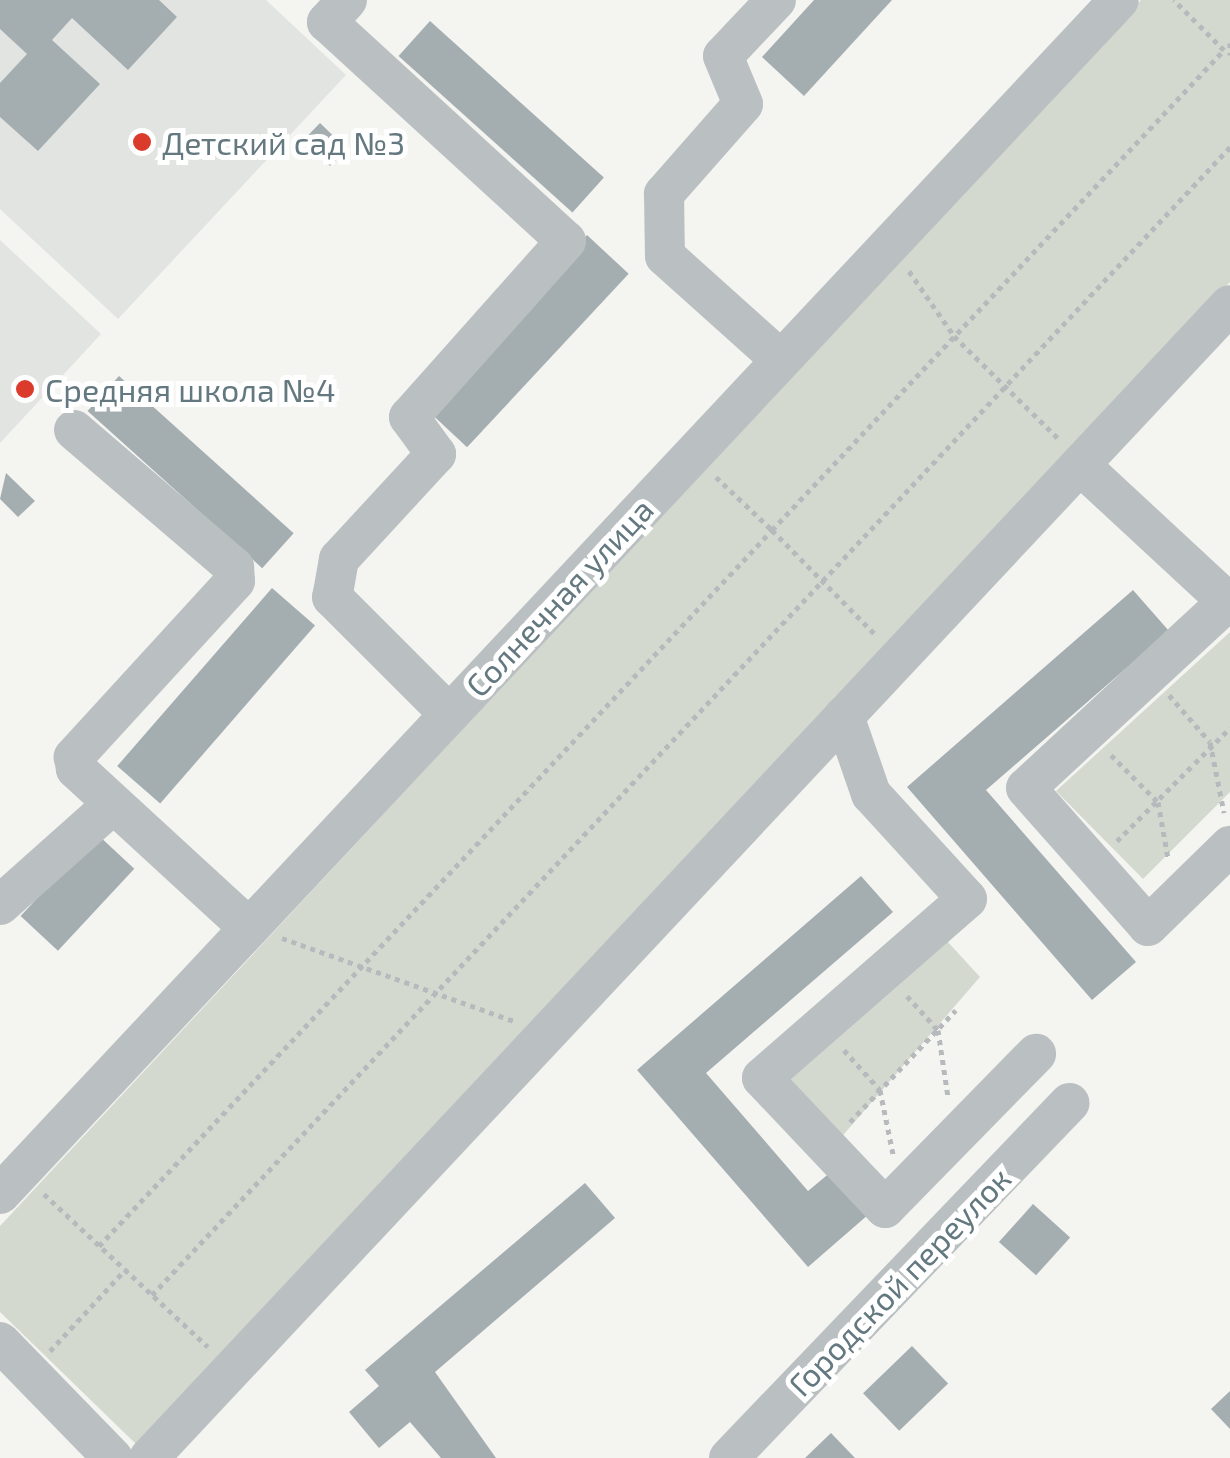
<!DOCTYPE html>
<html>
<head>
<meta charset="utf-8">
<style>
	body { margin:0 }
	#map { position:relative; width:1230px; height:1458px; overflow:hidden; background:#f4f4f1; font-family:"Exo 2",sans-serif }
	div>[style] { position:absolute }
	.built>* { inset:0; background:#e2e4e2 }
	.green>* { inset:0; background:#d4d9d0 }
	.building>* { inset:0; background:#a4aeb1; transform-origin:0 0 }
	.path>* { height:5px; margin-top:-2.5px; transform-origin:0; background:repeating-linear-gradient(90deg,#b7babc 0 5px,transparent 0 10px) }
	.minor>* { height:40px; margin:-20px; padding:0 20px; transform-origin:20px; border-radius:20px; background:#bac0c2 }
	.dots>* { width:28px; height:28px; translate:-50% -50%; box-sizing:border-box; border:5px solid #fff; border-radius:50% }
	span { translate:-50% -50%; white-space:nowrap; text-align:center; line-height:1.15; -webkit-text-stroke:10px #fff; paint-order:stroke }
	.poi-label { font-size:32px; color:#647880 }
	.left { translate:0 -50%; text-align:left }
	.street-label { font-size:32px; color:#647880 }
</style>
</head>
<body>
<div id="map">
	<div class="built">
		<i style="clip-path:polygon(0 0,266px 0,346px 75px,118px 319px,0 209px)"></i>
		<i style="clip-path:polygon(0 240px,101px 334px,0 443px)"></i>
	</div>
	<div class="green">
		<i style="clip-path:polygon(1141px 0,1230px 0,1230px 282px,138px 1446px,0 1312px,0 1226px)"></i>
		<i style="clip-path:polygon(1230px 632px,1230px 792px,1143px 879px,1056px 791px)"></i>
		<i style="clip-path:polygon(947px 941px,980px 977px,838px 1141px,785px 1079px)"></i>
	</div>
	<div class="building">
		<i style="clip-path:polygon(0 0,159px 0,177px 17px,128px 70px,72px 18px,52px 40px,100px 84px,38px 151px,0 117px,0 83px,27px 54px,0 29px)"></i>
		<i style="clip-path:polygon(814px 0,892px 0,804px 96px,762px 57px)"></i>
		<i style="left:430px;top:21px;width:234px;height:47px;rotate:42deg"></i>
		<i style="left:320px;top:123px;width:37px;height:24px;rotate:44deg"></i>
		<i style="left:587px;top:235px;width:57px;height:237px;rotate:43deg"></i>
		<i style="left:119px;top:376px;width:235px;height:47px;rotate:42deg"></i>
		<i style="clip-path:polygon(6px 473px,35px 501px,18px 517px,0 499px)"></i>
		<i style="left:272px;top:588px;width:57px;height:236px;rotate:41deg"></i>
		<i style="clip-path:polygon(1133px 590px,1169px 631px,986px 790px,1136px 962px,1092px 1000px,907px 787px)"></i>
		<i style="left:97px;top:834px;width:51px;height:112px;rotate:43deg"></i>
		<i style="clip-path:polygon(861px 876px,893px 912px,706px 1073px,808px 1191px,832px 1171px,869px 1214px,808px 1267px,637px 1070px)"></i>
		<i style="clip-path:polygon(585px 1183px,615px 1218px,435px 1372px,496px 1458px,441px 1458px,410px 1422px,379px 1448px,349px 1412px,379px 1386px,365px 1370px)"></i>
		<i style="left:1033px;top:1204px;width:50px;height:51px;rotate:42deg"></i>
		<i style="left:912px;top:1346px;width:52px;height:68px;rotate:46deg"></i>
		<i style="clip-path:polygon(1230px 1391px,1230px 1429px,1211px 1409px)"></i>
		<i style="clip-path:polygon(831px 1433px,855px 1458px,805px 1458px)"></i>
	</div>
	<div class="path">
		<i style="left:1230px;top:43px;width:12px;rotate:90deg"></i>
		<i style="left:909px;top:271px;width:79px;rotate:55.3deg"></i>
		<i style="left:954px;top:336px;width:148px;rotate:44.5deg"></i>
		<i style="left:716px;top:477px;width:77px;rotate:43.4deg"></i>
		<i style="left:772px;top:530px;width:659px;rotate:-46.72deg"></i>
		<i style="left:1224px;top:50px;width:71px;rotate:-135deg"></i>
		<i style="left:1169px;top:695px;width:62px;rotate:48.9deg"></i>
		<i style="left:1210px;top:742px;width:72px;rotate:78.8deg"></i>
		<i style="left:1111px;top:755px;width:66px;rotate:45deg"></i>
		<i style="left:1158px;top:802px;width:57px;rotate:79.9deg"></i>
		<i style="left:1117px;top:841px;width:160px;rotate:-45deg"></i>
		<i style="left:282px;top:938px;width:249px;rotate:19.7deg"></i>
		<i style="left:907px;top:996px;width:46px;rotate:47.6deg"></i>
		<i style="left:938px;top:1030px;width:68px;rotate:81.5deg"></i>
		<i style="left:844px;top:1050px;width:54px;rotate:48deg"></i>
		<i style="left:880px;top:1090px;width:65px;rotate:78.5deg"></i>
		<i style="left:850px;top:1122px;width:154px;rotate:-46.6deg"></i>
		<i style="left:44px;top:1194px;width:224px;rotate:43deg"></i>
		<i style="left:99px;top:1246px;width:983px;rotate:-46.77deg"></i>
		<i style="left:772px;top:530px;width:149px;rotate:45.3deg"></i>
		<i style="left:152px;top:1295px;width:1575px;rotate:-46.8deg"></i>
		<i style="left:50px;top:1351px;width:110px;rotate:-47.2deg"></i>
	</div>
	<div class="minor">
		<i style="left:347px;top:0;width:30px;rotate:132deg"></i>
		<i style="left:327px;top:22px;width:324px;rotate:42.5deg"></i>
		<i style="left:566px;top:241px;width:236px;rotate:131.7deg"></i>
		<i style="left:409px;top:417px;width:46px;rotate:53.9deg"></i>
		<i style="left:436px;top:454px;width:143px;rotate:132.7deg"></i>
		<i style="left:339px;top:559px;width:39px;rotate:100deg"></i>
		<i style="left:332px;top:597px;width:165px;rotate:45deg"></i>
		<i style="left:776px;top:0;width:77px;rotate:133.4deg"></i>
		<i style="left:723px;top:56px;width:52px;rotate:67.4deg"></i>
		<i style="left:743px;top:104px;width:120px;rotate:131.3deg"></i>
		<i style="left:664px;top:194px;width:62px;rotate:89.1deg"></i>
		<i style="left:665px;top:256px;width:156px;rotate:41.9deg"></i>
		<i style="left:74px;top:430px;width:211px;rotate:40.6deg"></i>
		<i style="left:234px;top:567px;width:14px;rotate:86deg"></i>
		<i style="left:235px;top:581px;width:239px;rotate:132.5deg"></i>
		<i style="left:74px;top:757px;width:12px;rotate:81deg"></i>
		<i style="left:76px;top:769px;width:235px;rotate:42.6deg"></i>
		<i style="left:1080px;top:465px;width:205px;rotate:42.8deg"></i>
		<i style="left:1228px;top:601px;width:275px;rotate:137.2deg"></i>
		<i style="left:1026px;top:788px;width:184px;rotate:48.5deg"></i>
		<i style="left:1148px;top:926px;width:115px;rotate:-44.3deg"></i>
		<i style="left:844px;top:716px;width:83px;rotate:70.9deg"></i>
		<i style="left:871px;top:794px;width:142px;rotate:47.6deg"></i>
		<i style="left:967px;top:899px;width:272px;rotate:138.9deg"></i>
		<i style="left:762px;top:1078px;width:179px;rotate:46.6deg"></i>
		<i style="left:885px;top:1208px;width:216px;rotate:-45.6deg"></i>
		<i style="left:0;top:905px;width:146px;rotate:-41.7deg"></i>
		<i style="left:0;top:1194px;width:1636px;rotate:-46.86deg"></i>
		<i style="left:0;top:1342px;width:162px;rotate:45.8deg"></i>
		<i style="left:149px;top:1458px;width:1580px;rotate:-46.85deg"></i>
		<i style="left:729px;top:1458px;width:492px;rotate:-46.2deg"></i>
	</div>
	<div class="dots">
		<i style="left:142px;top:142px;background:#db3b2a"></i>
		<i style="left:25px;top:389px;background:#db3b2a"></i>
	</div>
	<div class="poi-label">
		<span class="left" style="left:162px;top:142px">Детский сад №3</span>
		<span class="left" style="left:45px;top:389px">Средняя школа №4</span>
	</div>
	<div class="street-label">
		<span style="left:559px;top:597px;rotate:-47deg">Солнечная улица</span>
		<span style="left:899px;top:1281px;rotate:-46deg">Городской переулок</span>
	</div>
</div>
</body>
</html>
